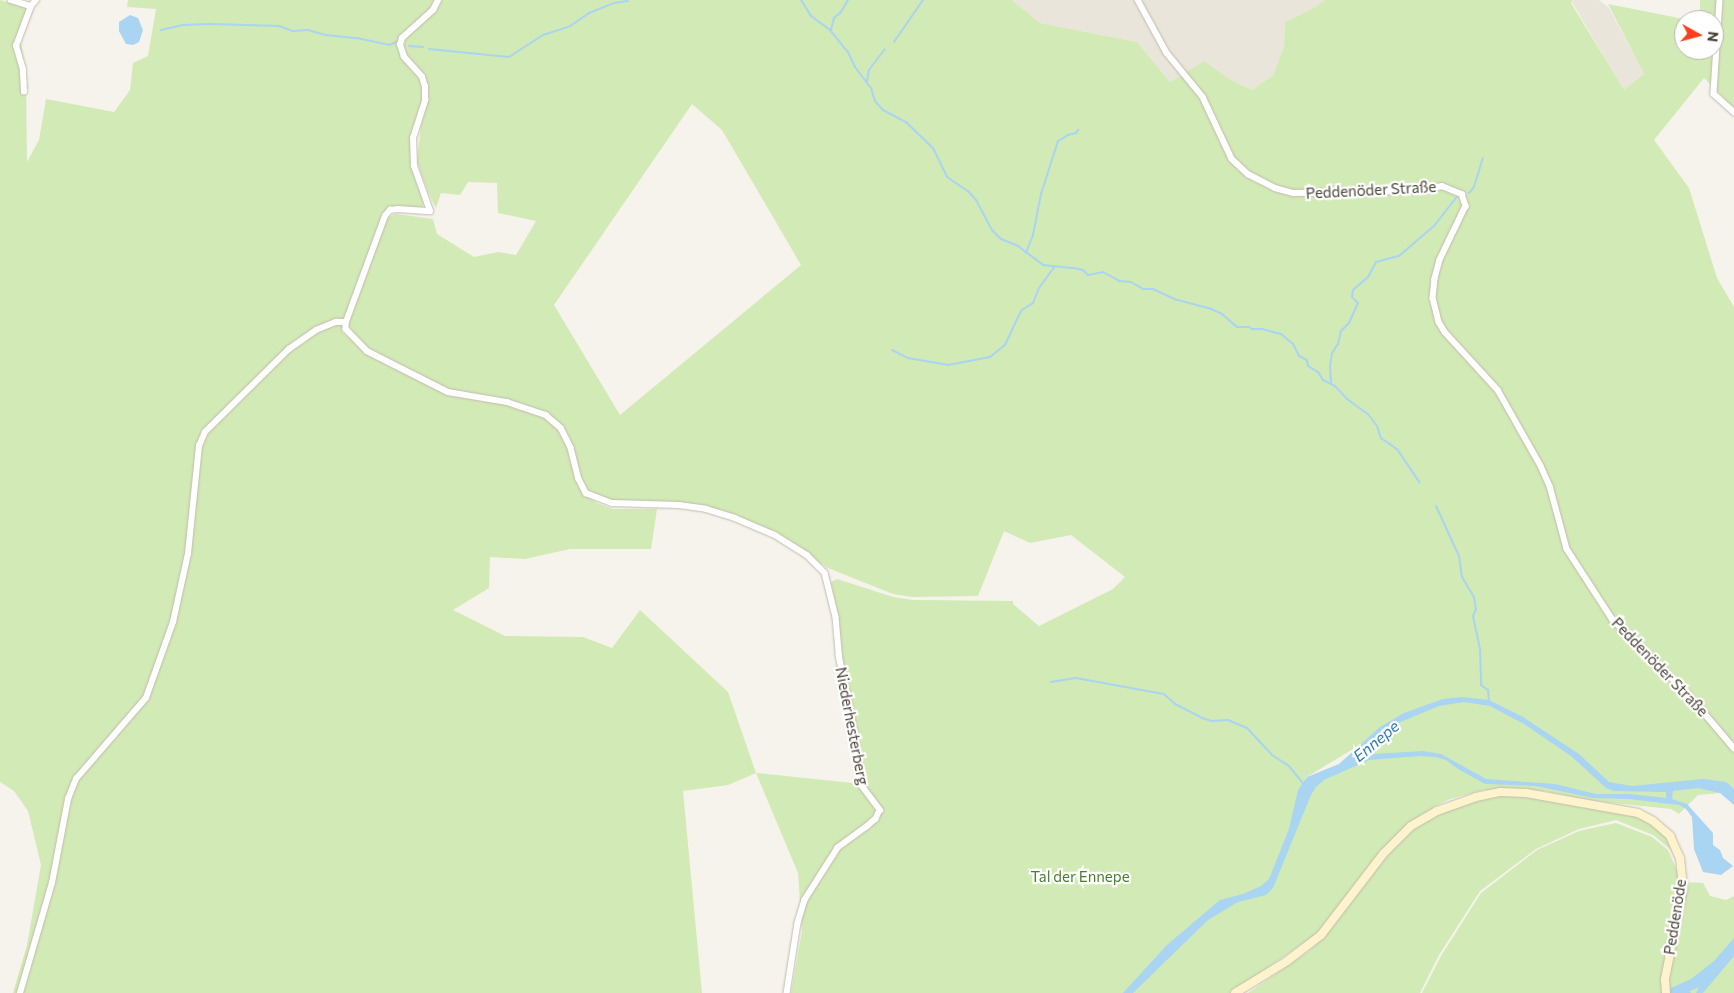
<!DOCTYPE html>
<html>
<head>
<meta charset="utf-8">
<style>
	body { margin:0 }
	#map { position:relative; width:1734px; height:993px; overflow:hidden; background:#f6f3ec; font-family:Commissioner,sans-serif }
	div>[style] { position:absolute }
	.residential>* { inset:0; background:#eae5da }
	.green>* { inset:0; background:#d2eab5 }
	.water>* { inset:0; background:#a9d4f2 }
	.stream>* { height:2px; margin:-1px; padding:0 1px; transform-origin:1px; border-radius:1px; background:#a9d4f2 }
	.roads { filter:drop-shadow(0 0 1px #c2bbae) drop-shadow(0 0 1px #c2bbae) }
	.street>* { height:5.5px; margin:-2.75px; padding:0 2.75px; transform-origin:2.75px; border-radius:2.75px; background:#fff }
	.secondary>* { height:8px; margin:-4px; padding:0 4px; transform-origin:4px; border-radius:4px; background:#fff3cd }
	span { translate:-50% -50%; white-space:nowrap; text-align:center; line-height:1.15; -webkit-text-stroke:4.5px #fff; paint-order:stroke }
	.street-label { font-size:15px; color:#4b4439 }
	.park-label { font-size:15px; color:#4a7f2a }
	.water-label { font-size:16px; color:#2e7ab2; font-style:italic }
	.north { position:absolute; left:1674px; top:10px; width:50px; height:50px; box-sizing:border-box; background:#fff; border:1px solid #b7b4b0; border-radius:50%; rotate:97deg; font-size:14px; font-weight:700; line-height:20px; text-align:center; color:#4b4439 }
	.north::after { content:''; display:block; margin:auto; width:18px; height:22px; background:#fc3f1d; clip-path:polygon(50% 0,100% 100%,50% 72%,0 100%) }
</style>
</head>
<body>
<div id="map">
	<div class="residential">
		<i style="clip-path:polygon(1012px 0,1325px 0,1312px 9px,1285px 22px,1284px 47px,1273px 75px,1252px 90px,1231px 80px,1204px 61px,1170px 82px,1137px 42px,1040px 23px)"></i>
		<i style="clip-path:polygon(1574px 0,1599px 0,1609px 8px,1644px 74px,1624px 91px,1572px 2px)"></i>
	</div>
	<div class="green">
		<i style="clip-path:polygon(evenodd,0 0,34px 9px,21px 42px,26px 76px,27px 162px,39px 140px,46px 99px,114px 112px,130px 90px,133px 63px,148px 56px,156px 9px,127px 7px,128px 0,437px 0,432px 9px,401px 34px,399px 45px,403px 58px,421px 81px,423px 101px,411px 137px,411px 167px,425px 198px,423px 206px,419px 208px,395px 206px,388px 208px,383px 213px,342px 332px,366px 352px,449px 393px,507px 403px,545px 415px,560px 428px,570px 450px,577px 480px,585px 495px,597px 503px,613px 509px,657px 509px,651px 549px,570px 549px,525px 559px,490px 557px,489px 588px,453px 610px,505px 636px,583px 637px,612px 648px,640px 610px,728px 692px,756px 773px,862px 784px,858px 737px,840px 656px,838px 617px,831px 582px,837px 579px,893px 597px,913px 600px,1013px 601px,1013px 604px,1039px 626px,1113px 589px,1125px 577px,1071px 535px,1030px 543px,1004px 531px,978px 596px,912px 597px,893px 594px,828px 568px,776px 534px,735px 515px,706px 506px,681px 503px,613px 500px,602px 497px,588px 490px,580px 478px,573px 447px,562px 427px,547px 414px,506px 400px,449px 391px,369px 350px,350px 330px,348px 322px,386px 218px,396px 214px,433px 219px,437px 234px,474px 257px,498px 252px,516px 255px,536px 221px,498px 213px,497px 183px,468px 182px,460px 195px,441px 193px,436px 208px,428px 192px,417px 162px,421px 125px,428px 100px,425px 76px,407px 55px,404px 47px,405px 39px,410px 32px,437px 10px,442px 0,1012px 0,1040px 23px,1137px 42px,1170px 82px,1204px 61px,1231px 80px,1252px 90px,1273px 75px,1284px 47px,1285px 22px,1312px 9px,1325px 0,1573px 0,1571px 3px,1624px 90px,1644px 74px,1608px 4px,1689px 20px,1684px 20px,1684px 50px,1714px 50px,1714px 20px,1700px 20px,1700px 0,1734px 0,1734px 108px,1704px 78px,1654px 140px,1689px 188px,1717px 278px,1734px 307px,1734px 805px,1729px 798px,1720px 793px,1698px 795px,1679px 814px,1671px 809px,1586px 800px,1545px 791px,1483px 790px,1450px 799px,1437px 805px,1399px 832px,1321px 931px,1264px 970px,1238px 993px,791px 993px,802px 931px,798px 873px,756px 773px,728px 785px,683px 791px,702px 993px,21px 993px,43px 917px,46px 903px,43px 902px,18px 993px,13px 993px,27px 945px,41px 865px,28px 811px,14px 791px,0 782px,0 0,692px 104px,722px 130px,801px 265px,620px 415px,554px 305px,692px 104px,0 0,1373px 737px,1331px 774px,1307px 784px,1305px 778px,1373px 737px)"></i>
		<i style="clip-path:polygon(1500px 795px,1525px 795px,1620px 811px,1650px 821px,1667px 837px,1679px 864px,1670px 849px,1653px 835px,1616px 820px,1579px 829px,1536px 849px,1480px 891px,1439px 955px,1420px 993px,1248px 993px,1309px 951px,1323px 937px,1382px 859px,1412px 828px,1458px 805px)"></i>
		<i style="clip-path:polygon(1616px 823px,1652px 837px,1668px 850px,1679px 875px,1678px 899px,1670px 929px,1679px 925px,1686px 882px,1703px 883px,1710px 896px,1726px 900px,1734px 896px,1734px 993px,1422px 993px,1441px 956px,1481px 893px,1537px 850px,1579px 831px)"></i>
	</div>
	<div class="water">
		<i style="clip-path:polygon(130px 15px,138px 18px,143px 30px,139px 42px,133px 45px,126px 44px,119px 31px,119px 22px)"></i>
		<i style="clip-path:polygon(evenodd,1462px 697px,1489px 700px,1523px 717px,1579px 754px,1609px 782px,1632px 786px,1704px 779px,1726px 782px,1734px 789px,1734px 805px,1720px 793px,1698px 788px,1673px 791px,1672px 799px,1687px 804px,1713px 833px,1713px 845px,1720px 850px,1723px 858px,1733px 866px,1721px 875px,1703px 872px,1694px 849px,1692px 817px,1686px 809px,1679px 805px,1629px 799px,1593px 798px,1536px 786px,1485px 784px,1458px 769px,1446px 760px,1435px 757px,1420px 756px,1369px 760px,1324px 780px,1316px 787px,1311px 795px,1273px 888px,1266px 895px,1238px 902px,1208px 920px,1133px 993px,1123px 993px,1167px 945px,1220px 900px,1243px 894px,1261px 886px,1269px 879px,1289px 829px,1298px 790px,1307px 777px,1339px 764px,1380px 727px,1404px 713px,1443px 699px,1462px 697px,1464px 702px,1490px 706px,1524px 724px,1571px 756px,1606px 788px,1614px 791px,1666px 792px,1666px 798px,1630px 794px,1596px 794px,1555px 784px,1486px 779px,1441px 754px,1423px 751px,1373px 754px,1380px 739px,1396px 724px,1439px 706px,1464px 702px)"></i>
		<i style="clip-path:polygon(1734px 938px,1734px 956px,1703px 993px,1696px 993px,1699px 987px,1690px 991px,1691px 993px,1660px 993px,1691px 979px,1714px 961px)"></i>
	</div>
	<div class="stream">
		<i style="left:801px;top:0;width:19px;rotate:58deg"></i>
		<i style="left:811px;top:16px;width:24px;rotate:36deg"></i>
		<i style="left:830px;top:30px;width:28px;rotate:51deg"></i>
		<i style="left:848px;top:52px;width:17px;rotate:65deg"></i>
		<i style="left:855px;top:67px;width:26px;rotate:53deg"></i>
		<i style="left:871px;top:88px;width:14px;rotate:73deg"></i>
		<i style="left:875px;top:101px;width:12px;rotate:48deg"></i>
		<i style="left:883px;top:110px;width:27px;rotate:28deg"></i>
		<i style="left:907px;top:123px;width:36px;rotate:44deg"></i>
		<i style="left:933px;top:148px;width:32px;rotate:64deg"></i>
		<i style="left:947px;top:177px;width:25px;rotate:34deg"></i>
		<i style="left:968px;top:191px;width:12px;rotate:48deg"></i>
		<i style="left:976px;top:200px;width:34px;rotate:62deg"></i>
		<i style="left:992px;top:230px;width:13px;rotate:45deg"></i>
		<i style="left:1001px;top:239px;width:18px;rotate:22deg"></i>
		<i style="left:1018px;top:246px;width:31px;rotate:37deg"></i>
		<i style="left:1043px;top:265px;width:31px;rotate:6deg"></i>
		<i style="left:1074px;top:268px;width:9px;rotate:13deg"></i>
		<i style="left:1083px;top:270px;width:7px;rotate:45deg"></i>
		<i style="left:1088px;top:275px;width:15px;rotate:-11deg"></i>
		<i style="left:1103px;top:272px;width:18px;rotate:29deg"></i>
		<i style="left:1119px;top:281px;width:12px;rotate:5deg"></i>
		<i style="left:1131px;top:282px;width:14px;rotate:30deg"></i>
		<i style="left:1143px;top:289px;width:10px"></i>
		<i style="left:1153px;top:289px;width:23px;rotate:25deg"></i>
		<i style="left:1174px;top:299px;width:38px;rotate:15deg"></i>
		<i style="left:1211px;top:309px;width:12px;rotate:24deg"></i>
		<i style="left:1222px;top:314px;width:20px;rotate:41deg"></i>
		<i style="left:1237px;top:327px;width:12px"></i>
		<i style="left:1249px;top:327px;width:4px;rotate:34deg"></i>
		<i style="left:1252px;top:329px;width:10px"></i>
		<i style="left:1262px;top:329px;width:20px;rotate:15deg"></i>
		<i style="left:1281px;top:334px;width:16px;rotate:40deg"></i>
		<i style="left:1293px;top:344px;width:13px;rotate:63deg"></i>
		<i style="left:1299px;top:356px;width:9px;rotate:27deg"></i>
		<i style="left:1307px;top:360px;width:6px;rotate:81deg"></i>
		<i style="left:1308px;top:366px;width:12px;rotate:31deg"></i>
		<i style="left:1318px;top:372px;width:9px;rotate:58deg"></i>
		<i style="left:1323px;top:380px;width:13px;rotate:27deg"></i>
		<i style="left:1335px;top:386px;width:18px;rotate:47deg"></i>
		<i style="left:1347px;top:399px;width:26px;rotate:36deg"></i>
		<i style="left:1368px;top:414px;width:15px;rotate:53deg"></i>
		<i style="left:1377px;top:426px;width:13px;rotate:72deg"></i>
		<i style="left:1381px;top:438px;width:19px;rotate:35deg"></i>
		<i style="left:1397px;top:449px;width:40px;rotate:56deg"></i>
		<i style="left:161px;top:30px;width:22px;rotate:-13deg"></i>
		<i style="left:182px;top:25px;width:27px;rotate:-2deg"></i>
		<i style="left:209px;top:24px;width:70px;rotate:1.6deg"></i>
		<i style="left:279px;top:26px;width:15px;rotate:20deg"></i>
		<i style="left:293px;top:31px;width:15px;rotate:-4deg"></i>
		<i style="left:308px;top:30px;width:19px;rotate:16deg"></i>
		<i style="left:326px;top:35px;width:31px;rotate:6deg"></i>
		<i style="left:357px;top:38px;width:33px;rotate:12deg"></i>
		<i style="left:389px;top:45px;width:11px;rotate:-22deg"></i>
		<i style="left:831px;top:30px;width:12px;rotate:-76deg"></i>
		<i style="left:834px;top:18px;width:9px;rotate:-41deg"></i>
		<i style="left:841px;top:12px;width:14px;rotate:-60deg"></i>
		<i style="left:894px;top:42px;width:51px;rotate:-55.4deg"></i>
		<i style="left:409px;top:46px;width:14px;rotate:4deg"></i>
		<i style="left:429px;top:49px;width:80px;rotate:5.7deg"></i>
		<i style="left:509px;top:57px;width:40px;rotate:-32.9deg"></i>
		<i style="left:543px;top:35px;width:28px;rotate:-18deg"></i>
		<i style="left:570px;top:26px;width:23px;rotate:-34deg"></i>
		<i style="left:589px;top:13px;width:27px;rotate:-22deg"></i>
		<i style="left:614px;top:3px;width:14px;rotate:-8deg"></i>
		<i style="left:867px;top:81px;width:11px;rotate:-80deg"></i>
		<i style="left:869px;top:70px;width:26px;rotate:-53deg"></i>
		<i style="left:1469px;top:193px;width:8px;rotate:-50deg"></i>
		<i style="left:1474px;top:187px;width:30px;rotate:-73deg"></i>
		<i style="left:1026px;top:253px;width:19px;rotate:-69deg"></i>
		<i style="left:1033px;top:235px;width:42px;rotate:-79deg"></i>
		<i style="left:1041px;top:194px;width:56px;rotate:-72.2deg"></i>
		<i style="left:1058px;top:141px;width:12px;rotate:-31deg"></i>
		<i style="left:1068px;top:135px;width:8px;rotate:-14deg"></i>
		<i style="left:1076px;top:133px;width:4px;rotate:-56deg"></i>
		<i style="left:892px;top:350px;width:18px;rotate:27deg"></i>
		<i style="left:908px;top:358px;width:41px;rotate:9.9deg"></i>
		<i style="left:948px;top:365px;width:43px;rotate:-10.8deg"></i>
		<i style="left:990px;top:357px;width:19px;rotate:-39deg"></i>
		<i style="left:1005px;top:345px;width:31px;rotate:-65deg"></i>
		<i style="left:1018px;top:317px;width:8px;rotate:-60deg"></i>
		<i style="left:1022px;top:310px;width:13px;rotate:-32deg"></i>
		<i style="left:1033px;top:303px;width:16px;rotate:-68deg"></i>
		<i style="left:1039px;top:288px;width:26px;rotate:-54deg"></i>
		<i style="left:1331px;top:384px;width:18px;rotate:-93deg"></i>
		<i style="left:1330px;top:366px;width:13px;rotate:-81deg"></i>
		<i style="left:1332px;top:353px;width:11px;rotate:-56deg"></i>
		<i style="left:1338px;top:344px;width:13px;rotate:-77deg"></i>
		<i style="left:1341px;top:331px;width:11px;rotate:-45deg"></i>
		<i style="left:1349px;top:323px;width:22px;rotate:-66deg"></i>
		<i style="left:1358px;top:303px;width:8px;rotate:-135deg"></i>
		<i style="left:1352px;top:297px;width:7px;rotate:-82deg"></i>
		<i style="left:1353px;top:290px;width:20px;rotate:-41deg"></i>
		<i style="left:1368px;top:277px;width:17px;rotate:-62deg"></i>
		<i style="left:1376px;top:262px;width:24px;rotate:-15deg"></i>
		<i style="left:1399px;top:256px;width:46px;rotate:-40.6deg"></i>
		<i style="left:1434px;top:226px;width:36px;rotate:-52deg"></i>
		<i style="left:1436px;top:506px;width:55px;rotate:65.3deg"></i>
		<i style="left:1459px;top:556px;width:21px;rotate:82deg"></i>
		<i style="left:1462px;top:577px;width:23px;rotate:59deg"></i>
		<i style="left:1474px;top:597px;width:12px;rotate:81deg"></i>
		<i style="left:1476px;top:609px;width:8px;rotate:113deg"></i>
		<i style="left:1473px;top:616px;width:35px;rotate:78deg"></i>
		<i style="left:1480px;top:650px;width:35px;rotate:88deg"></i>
		<i style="left:1481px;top:685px;width:9px;rotate:36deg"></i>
		<i style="left:1488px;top:690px;width:11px;rotate:85deg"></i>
		<i style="left:1051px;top:682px;width:25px;rotate:-9deg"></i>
		<i style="left:1076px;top:678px;width:89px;rotate:10.3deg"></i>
		<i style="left:1164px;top:694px;width:15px;rotate:42deg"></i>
		<i style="left:1175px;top:704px;width:30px;rotate:27deg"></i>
		<i style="left:1202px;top:718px;width:10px;rotate:17deg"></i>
		<i style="left:1212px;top:721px;width:16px;rotate:-4deg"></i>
		<i style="left:1228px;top:720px;width:21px;rotate:23deg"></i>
		<i style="left:1247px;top:728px;width:37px;rotate:47deg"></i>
		<i style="left:1272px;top:755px;width:20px;rotate:33deg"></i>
		<i style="left:1289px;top:766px;width:22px;rotate:51deg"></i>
	</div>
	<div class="roads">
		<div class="street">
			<i style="left:11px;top:0;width:21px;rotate:17deg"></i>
			<i style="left:31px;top:6px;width:8px;rotate:-50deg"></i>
			<i style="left:1138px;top:0;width:60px;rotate:61.3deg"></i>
			<i style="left:1167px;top:53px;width:57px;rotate:50.7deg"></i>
			<i style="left:1203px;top:97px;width:68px;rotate:64.9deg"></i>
			<i style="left:1232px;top:159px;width:22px;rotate:43deg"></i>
			<i style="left:1248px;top:174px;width:30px;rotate:27deg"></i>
			<i style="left:1275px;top:188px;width:20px;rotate:15deg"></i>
			<i style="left:1294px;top:193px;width:109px;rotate:-1.1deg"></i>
			<i style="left:1403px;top:191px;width:39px;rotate:-7deg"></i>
			<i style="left:1442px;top:186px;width:22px;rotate:22deg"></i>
			<i style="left:1462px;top:194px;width:13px;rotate:72deg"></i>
			<i style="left:1466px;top:206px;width:60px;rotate:115.7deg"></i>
			<i style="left:1440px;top:260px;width:20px;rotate:105deg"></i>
			<i style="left:1435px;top:279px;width:19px;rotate:96deg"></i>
			<i style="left:1433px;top:298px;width:25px;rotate:76deg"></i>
			<i style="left:1439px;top:322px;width:12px;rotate:59deg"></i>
			<i style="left:1445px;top:332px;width:79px;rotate:47.6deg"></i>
			<i style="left:1498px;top:390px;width:87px;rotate:60.5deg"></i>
			<i style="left:1541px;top:466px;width:22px;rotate:66deg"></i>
			<i style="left:1550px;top:486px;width:65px;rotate:74.9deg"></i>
			<i style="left:1567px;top:549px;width:85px;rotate:57.1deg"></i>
			<i style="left:1613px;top:620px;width:107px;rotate:44.6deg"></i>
			<i style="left:1689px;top:695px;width:70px;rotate:49.7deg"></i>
			<i style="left:1720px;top:0;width:94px;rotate:93.7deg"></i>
			<i style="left:1714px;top:94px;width:27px;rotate:42deg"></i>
			<i style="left:24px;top:92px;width:22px;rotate:-93deg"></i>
			<i style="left:23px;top:70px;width:25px;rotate:-106deg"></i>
			<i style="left:16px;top:46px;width:43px;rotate:-69.4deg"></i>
			<i style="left:346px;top:322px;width:7px;rotate:90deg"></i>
			<i style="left:346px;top:329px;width:30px;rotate:46deg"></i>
			<i style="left:367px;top:351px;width:91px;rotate:26.8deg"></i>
			<i style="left:448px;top:392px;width:60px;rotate:9.6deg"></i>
			<i style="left:507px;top:402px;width:41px;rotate:18.4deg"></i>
			<i style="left:546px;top:415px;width:20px;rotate:41deg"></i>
			<i style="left:561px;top:428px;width:22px;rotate:63deg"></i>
			<i style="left:571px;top:448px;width:32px;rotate:76deg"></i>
			<i style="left:579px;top:479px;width:16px;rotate:63deg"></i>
			<i style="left:586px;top:493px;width:28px;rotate:21deg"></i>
			<i style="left:612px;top:503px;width:67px;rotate:1.7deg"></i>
			<i style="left:679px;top:505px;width:27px;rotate:8deg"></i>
			<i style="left:706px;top:509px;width:30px;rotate:17deg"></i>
			<i style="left:735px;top:518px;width:43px;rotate:23deg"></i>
			<i style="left:775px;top:535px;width:38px;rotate:32deg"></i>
			<i style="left:807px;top:555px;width:25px;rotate:45deg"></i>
			<i style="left:825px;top:573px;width:45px;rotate:76deg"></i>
			<i style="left:836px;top:617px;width:38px;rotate:85deg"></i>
			<i style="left:839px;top:655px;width:84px;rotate:78.3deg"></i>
			<i style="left:856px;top:737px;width:46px;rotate:85deg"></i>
			<i style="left:860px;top:783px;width:34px;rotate:53deg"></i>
			<i style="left:880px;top:810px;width:10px;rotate:114deg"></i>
			<i style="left:876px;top:819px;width:11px;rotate:139deg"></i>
			<i style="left:868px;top:826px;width:37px;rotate:144deg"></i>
			<i style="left:838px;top:848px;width:62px;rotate:122.4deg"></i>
			<i style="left:805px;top:900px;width:24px;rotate:107deg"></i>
			<i style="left:798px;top:923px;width:71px;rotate:98.9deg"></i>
			<i style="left:346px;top:322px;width:113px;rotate:-69.8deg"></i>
			<i style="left:385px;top:216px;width:8px;rotate:-50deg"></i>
			<i style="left:390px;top:210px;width:8px;rotate:-7deg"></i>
			<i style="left:398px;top:209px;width:32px;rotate:4deg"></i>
			<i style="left:430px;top:211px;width:48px;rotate:-109.6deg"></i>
			<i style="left:414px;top:166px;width:28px;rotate:-92deg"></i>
			<i style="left:413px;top:138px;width:40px;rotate:-72deg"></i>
			<i style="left:425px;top:100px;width:13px;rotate:-90deg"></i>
			<i style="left:425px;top:87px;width:10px;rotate:-107deg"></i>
			<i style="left:422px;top:77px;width:27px;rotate:-132deg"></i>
			<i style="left:404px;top:57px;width:13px;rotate:-108deg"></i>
			<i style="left:400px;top:45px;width:7px;rotate:-74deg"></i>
			<i style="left:402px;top:38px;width:42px;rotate:-42.1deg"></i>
			<i style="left:433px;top:10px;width:11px;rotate:-63deg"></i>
			<i style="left:20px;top:993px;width:115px;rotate:-73.8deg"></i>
			<i style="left:52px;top:883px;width:86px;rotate:-79.2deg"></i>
			<i style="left:68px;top:799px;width:22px;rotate:-68deg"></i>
			<i style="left:76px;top:779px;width:107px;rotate:-49.2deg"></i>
			<i style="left:146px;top:698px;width:81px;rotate:-70.4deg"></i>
			<i style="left:173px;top:622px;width:70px;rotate:-77.6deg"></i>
			<i style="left:188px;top:554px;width:109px;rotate:-84.2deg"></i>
			<i style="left:199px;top:446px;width:15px;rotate:-67deg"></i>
			<i style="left:205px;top:432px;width:118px;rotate:-44.7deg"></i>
			<i style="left:289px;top:349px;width:33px;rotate:-35deg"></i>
			<i style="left:316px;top:330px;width:22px;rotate:-22deg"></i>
			<i style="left:336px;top:322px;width:10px"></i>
		</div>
		<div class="secondary">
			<i style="left:1235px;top:993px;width:61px;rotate:-31.6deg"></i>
			<i style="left:1287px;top:961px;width:43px;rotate:-37.4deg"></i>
			<i style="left:1321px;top:935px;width:103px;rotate:-52.5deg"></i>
			<i style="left:1384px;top:853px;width:38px;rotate:-45deg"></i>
			<i style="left:1411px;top:826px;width:30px;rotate:-30deg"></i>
			<i style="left:1437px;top:811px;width:41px;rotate:-19.7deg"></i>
			<i style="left:1476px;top:797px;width:25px;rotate:-12deg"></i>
			<i style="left:1500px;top:792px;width:26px;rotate:2deg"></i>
			<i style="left:1526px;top:793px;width:114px;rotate:10.1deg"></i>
			<i style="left:1638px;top:813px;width:17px;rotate:28deg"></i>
			<i style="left:1653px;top:821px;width:23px;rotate:41deg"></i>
			<i style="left:1670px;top:836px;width:24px;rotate:66deg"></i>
			<i style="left:1680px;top:858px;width:31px;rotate:84deg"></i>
			<i style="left:1683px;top:889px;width:92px;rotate:101.3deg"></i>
			<i style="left:1665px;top:979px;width:14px;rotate:86deg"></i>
		</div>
	</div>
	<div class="street-label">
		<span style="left:1371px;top:190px;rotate:-3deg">Peddenöder Straße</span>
		<span style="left:1660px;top:667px;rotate:46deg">Peddenöder Straße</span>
		<span style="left:852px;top:726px;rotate:79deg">Niederhesterberg</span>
		<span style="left:1675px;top:917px;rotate:-81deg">Peddenöde</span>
	</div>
	<div class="park-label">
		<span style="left:1080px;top:877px">Tal der Ennepe</span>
	</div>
	<div class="water-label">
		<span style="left:1376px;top:741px;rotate:-40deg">Ennepe</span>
	</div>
	<div class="north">N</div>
</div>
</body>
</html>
